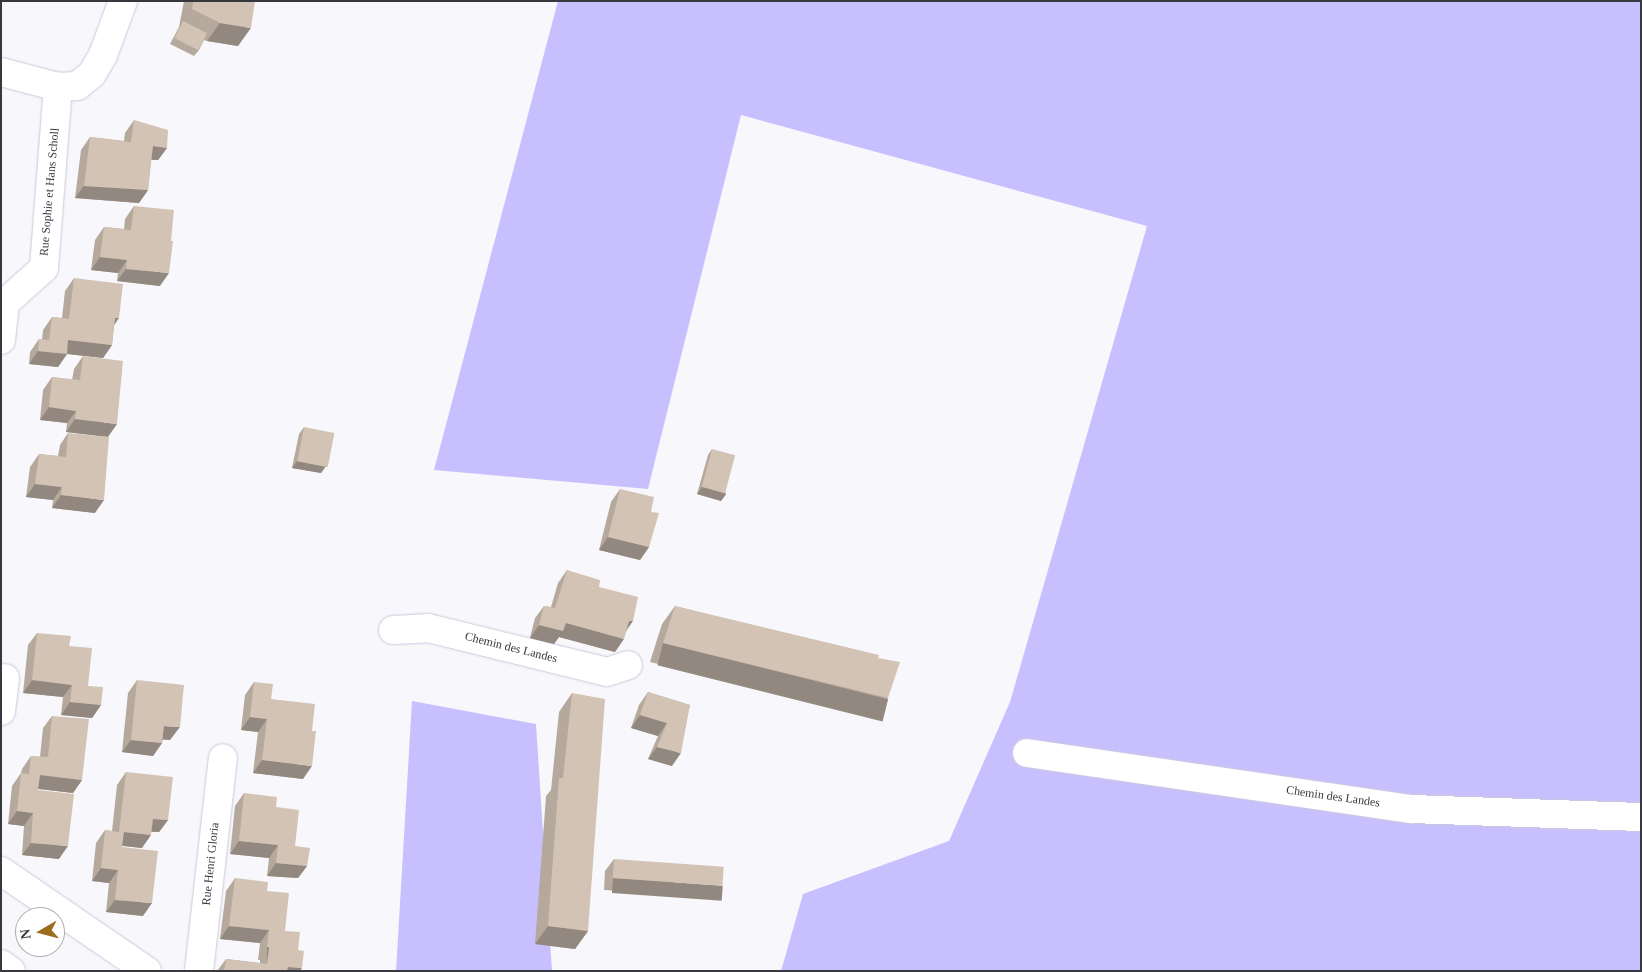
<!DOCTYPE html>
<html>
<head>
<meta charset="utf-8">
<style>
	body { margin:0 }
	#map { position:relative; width:1642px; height:972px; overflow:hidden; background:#f8f8fc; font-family:"Times New Roman",serif }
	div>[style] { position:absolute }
	.green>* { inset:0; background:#c8c0fe }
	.roads { filter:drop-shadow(0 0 1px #cbc9dc) drop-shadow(0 0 1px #cbc9dc) }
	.minor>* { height:28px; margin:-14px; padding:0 14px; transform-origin:14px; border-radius:14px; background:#fff }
	.wall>* { inset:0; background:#b5a89c }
	.shaded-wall>* { inset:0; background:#93887f; transform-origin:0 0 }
	.building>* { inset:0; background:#d2c3b5; transform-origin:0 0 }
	span { translate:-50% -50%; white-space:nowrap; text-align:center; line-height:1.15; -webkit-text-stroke:4.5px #fff; paint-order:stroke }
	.street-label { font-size:12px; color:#37373e }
	.frame { position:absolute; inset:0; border:2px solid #37373e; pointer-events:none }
	.north { position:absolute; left:15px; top:907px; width:50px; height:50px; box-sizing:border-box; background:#fff; border:1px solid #afafb2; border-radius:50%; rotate:262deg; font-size:14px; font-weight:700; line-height:20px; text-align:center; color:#37373e }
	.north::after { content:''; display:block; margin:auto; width:18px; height:22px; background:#9c6d1f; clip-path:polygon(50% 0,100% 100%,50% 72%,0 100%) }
</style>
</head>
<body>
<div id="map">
	<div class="green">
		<i style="clip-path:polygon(558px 1px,1641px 1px,1641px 971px,781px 971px,803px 894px,949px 841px,1010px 702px,1147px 226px,741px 115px,648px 489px,434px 470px)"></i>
		<i style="clip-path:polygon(412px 701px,536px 724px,552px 971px,396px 971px)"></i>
	</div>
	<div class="roads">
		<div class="minor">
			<i style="left:1px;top:72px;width:59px;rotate:14.7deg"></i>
			<i style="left:58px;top:87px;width:19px;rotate:-3deg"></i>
			<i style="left:77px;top:86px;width:19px;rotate:-39deg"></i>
			<i style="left:92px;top:74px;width:22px;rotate:-60deg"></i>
			<i style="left:103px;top:55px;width:58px;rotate:-69.7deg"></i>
			<i style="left:1px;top:340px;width:37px;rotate:-84deg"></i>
			<i style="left:5px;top:303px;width:52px;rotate:-41.9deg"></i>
			<i style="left:44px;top:268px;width:182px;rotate:-85.6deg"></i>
			<i style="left:393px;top:630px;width:35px;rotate:-3deg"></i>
			<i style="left:428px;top:628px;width:184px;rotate:13.8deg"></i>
			<i style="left:607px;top:672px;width:22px;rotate:-18deg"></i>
			<i style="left:1px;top:711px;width:33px;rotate:-83deg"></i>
			<i style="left:1027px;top:753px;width:388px;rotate:8.3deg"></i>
			<i style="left:1411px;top:809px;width:230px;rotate:2deg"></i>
			<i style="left:1px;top:871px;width:177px;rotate:34.4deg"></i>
			<i style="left:1px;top:964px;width:12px;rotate:35deg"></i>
			<i style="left:199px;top:971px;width:214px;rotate:-83.6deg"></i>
		</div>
	</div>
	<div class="wall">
		<i style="clip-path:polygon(184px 1px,255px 1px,238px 46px,207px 41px,204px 40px,199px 50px,194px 56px,170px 44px,179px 27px)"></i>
		<i style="clip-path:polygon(134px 120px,167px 148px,158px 160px,151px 160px,148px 190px,139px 203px,75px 198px,81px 150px,90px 137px,124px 141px,125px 133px)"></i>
		<i style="clip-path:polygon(134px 206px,160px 286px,117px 281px,118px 273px,91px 270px,95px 240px,104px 227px,124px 229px,125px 219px)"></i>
		<i style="clip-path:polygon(74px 278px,114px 326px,112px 345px,103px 358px,67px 354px,58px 367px,29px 364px,30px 352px,39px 339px,42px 340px,43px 330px,52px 317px,62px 318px,65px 291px)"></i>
		<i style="clip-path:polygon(83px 356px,108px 437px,66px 432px,67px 423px,40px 420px,43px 390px,52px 377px,72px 380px,74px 369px)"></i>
		<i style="clip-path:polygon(304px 427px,326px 466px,321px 473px,292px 468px,299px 434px)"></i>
		<i style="clip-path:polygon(68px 433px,95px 513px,52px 508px,53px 500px,26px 497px,30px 467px,39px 454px,58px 456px,60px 445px)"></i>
		<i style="clip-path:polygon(712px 449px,726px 494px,721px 501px,697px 494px,708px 455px)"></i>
		<i style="clip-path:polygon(620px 489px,651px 512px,649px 547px,640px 560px,599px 550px,611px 502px)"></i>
		<i style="clip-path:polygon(567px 570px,599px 587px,627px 630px,615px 652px,559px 637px,554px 644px,530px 638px,535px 618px,544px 606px,551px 607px,558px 583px)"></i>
		<i style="clip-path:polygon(675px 606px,878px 658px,888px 698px,875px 717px,650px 662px,662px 624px)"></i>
		<i style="clip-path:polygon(37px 633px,69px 646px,88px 686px,101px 705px,92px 718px,61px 715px,63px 697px,23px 693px,28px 645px)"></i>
		<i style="clip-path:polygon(137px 680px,170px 740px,163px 739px,162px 743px,153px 756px,122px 752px,128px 693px)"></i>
		<i style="clip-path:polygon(254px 682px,271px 699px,303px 779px,253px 773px,258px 732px,241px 730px,245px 695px)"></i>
		<i style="clip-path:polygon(648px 692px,690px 705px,672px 766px,648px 759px,658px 736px,631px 728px,639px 705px)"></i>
		<i style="clip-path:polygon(572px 693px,588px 931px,575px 949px,535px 944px,546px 796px,551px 790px,559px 712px)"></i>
		<i style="clip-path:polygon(52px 716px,82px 780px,73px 793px,38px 789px,59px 859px,22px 855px,24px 826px,8px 824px,12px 786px,21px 773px,22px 769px,31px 756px,40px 757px,43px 728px)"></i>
		<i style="clip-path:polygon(126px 772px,168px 820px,159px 832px,151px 832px,142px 848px,122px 846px,143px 916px,106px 912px,109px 883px,92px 881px,96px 843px,105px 830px,112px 831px,117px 785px)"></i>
		<i style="clip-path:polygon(244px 793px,276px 807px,295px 846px,307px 866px,298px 878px,267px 876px,269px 858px,230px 854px,235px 806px)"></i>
		<i style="clip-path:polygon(614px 859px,714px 898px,604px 890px,605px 871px)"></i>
		<i style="clip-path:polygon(235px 878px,267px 891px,285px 931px,298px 950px,300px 971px,217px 971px,226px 959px,260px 963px,260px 960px,258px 960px,260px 943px,220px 939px,226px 891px)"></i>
	</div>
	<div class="shaded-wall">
		<i style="clip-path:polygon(220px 23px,251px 28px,238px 46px,207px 41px)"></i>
		<i style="clip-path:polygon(153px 146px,167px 148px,158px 160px,144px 159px)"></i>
		<i style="clip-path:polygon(84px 186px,148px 190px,139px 203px,75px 198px)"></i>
		<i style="clip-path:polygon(100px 257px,127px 260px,118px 273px,91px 270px)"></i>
		<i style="clip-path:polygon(126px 269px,169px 273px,160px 286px,117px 281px)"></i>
		<i style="clip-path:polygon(115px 318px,119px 318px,110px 331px)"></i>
		<i style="clip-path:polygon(68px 340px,112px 345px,103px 358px,59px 353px)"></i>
		<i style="clip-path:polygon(38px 351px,67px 354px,58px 367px,29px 364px)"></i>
		<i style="clip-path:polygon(49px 407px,76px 411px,67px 423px,40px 420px)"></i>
		<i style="clip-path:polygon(75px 419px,117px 424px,108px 437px,66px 432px)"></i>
		<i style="clip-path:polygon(297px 461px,326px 466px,321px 473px,292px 468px)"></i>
		<i style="clip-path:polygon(35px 484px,62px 487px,53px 500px,26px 497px)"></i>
		<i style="clip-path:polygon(702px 487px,726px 494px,721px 501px,697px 494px)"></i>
		<i style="clip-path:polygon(61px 495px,104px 500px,95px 513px,52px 508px)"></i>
		<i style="clip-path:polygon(608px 537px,649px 547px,640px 560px,599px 550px)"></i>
		<i style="clip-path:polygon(629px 621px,633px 621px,624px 634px)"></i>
		<i style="clip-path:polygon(566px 623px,624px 639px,615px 652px,559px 637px,554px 644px,530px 638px,539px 625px)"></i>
		<i style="left:663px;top:643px;width:232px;height:23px;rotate:14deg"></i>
		<i style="clip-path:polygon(32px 680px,72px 685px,63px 697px,23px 693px)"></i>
		<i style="clip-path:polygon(70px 702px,101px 705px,92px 718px,61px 715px)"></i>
		<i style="clip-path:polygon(640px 715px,667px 723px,658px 736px,631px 728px)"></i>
		<i style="clip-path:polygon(250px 717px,267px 719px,258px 732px,241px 730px)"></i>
		<i style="clip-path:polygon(164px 726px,180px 727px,170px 740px,155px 739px)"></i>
		<i style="clip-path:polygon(131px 740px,162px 743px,153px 756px,122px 752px)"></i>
		<i style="clip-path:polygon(657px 747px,681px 753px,672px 766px,648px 759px)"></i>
		<i style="clip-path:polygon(262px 760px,312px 766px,303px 779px,253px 773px)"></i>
		<i style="clip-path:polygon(40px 775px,82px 780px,73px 793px,31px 788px)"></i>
		<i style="clip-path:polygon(17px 811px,33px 813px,24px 826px,8px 824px)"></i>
		<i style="clip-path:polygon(153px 819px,168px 820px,159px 832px,144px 831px)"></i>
		<i style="clip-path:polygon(124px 832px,151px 835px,142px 848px,115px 845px)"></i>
		<i style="clip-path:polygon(239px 841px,278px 845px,269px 858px,230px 854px)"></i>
		<i style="clip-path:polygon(31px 843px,68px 846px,59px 859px,22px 855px)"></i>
		<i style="clip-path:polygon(276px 863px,307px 866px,298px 878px,267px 876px)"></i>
		<i style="clip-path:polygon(101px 868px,118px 870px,109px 883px,92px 881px)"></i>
		<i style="left:613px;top:878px;width:110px;height:15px;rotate:4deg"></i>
		<i style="clip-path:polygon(115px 900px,152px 903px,143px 916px,106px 912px)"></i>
		<i style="clip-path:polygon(229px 926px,269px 930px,260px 943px,220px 939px)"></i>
		<i style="clip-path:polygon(548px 926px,588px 931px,575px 949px,535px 944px)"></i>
		<i style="left:267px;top:947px;width:2px;height:16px"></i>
		<i style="clip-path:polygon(288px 967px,302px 968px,300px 971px,285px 971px)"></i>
	</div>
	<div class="building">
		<i style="clip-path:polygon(193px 1px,255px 1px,251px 28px,220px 23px,192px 9px)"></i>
		<i style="left:183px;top:21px;width:27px;height:19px;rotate:27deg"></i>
		<i style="clip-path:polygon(134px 120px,168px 130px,167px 148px,153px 146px,148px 190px,84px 186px,90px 137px,131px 142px)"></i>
		<i style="clip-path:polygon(134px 206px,174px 210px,171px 241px,173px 241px,169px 273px,126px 269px,127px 260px,100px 257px,104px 227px,131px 230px)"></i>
		<i style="clip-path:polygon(74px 278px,123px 284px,119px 318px,115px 318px,112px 345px,68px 340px,67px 354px,38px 351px,39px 339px,49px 340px,52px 317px,69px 319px)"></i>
		<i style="clip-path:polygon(83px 356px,123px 361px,117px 424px,75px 419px,76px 411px,49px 407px,52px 377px,80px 380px)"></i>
		<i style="left:304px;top:427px;width:31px;height:35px;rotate:11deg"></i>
		<i style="clip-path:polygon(68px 433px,109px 437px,104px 500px,61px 495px,62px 487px,35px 484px,39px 454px,66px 457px)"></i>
		<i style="left:712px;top:449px;width:24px;height:39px;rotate:15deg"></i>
		<i style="clip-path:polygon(620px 489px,654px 497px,651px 512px,659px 513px,649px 547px,608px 537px)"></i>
		<i style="clip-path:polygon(567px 570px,600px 580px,599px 587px,638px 597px,633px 621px,629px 621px,624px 639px,566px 623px,563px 631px,539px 625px,544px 606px,555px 608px)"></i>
		<i style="clip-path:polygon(675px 606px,879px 655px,878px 658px,900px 662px,888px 698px,663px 643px)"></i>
		<i style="clip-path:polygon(37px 633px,71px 636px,69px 646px,92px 648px,88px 686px,103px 687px,101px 705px,70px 702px,72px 685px,32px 680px)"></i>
		<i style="clip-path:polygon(137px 680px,184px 685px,180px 727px,164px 726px,162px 743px,131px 740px)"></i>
		<i style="clip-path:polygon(254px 682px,273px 684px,271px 699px,315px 704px,312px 731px,316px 731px,312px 766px,262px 760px,267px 719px,250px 717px)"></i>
		<i style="clip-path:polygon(648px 692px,690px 705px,681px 753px,657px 747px,667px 723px,640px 715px)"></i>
		<i style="clip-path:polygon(572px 693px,605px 699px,588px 931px,548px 926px,559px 778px,563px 778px)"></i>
		<i style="clip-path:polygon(52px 716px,89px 719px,82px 780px,40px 775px,38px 790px,74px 794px,68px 846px,31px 843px,33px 813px,17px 811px,21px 773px,29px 774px,31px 756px,48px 757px)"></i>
		<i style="clip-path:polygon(126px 772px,173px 777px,168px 820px,153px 819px,151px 835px,124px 832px,122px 847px,158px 851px,152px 903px,115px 900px,118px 870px,101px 868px,105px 830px,119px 832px)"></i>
		<i style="clip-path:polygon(244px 793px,277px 797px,276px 807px,299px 810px,295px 846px,310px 848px,307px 866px,276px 863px,278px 845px,239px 841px)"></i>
		<i style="left:614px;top:859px;width:110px;height:19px;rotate:4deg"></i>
		<i style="clip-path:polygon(235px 878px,268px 882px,267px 891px,289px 893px,285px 931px,300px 932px,298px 950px,304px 951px,302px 968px,288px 967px,287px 971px,224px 971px,226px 959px,267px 964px,269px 947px,267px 947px,269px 930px,229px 926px)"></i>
	</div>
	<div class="street-label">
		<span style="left:50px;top:192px;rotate:-85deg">Rue Sophie et Hans Scholl</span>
		<span style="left:511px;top:648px;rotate:14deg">Chemin des Landes</span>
		<span style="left:1333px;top:797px;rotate:8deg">Chemin des Landes</span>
		<span style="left:211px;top:864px;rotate:-84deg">Rue Henri Gloria</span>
	</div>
	<div class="frame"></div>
	<div class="north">N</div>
</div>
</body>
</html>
